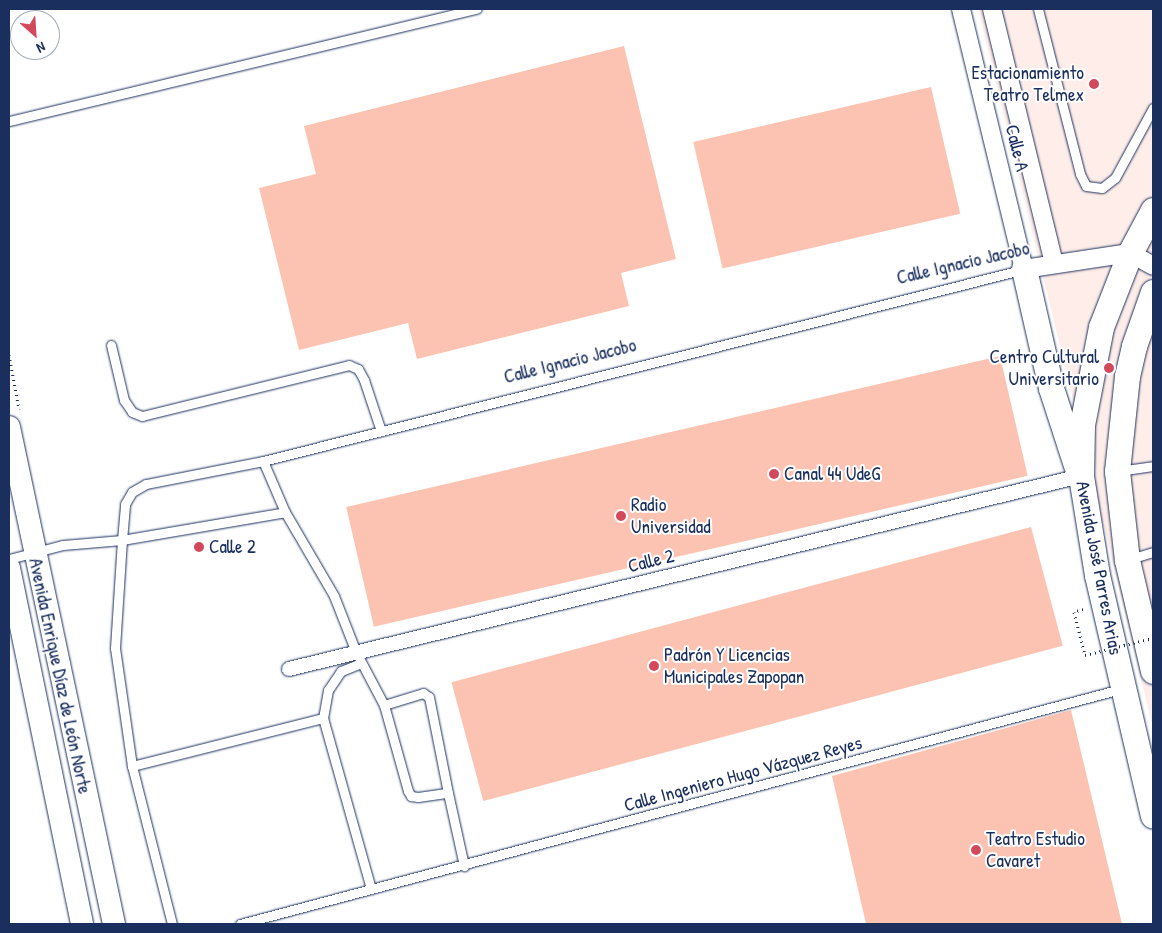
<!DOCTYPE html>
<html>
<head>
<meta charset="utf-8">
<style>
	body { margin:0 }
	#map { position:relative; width:1162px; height:933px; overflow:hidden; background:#fff; font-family:"Patrick Hand",sans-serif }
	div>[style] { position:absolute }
	.built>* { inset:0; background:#feede8 }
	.building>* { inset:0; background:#fcc3b2; transform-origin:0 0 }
	.path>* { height:3px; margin-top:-1.5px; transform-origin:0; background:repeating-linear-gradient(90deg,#1b2f5e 0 1px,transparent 0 5px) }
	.roads { filter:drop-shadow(0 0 1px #1b2f5e) drop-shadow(0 0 1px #1b2f5e) }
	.service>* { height:9px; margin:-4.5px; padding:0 4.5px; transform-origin:4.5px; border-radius:4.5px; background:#fff }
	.pedestrian>* { height:14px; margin:-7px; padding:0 7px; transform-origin:7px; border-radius:7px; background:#fff }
	.minor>* { height:18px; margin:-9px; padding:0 9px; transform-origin:9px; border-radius:9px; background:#fff }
	.tertiary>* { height:22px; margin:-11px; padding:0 11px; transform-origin:11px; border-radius:11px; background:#fff }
	.secondary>* { height:25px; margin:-12.5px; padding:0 12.5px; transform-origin:12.5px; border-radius:12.5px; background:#fff }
	.path-bridge>* { height:3px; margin-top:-1.5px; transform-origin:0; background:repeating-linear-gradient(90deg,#1b2f5e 0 1px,transparent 0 5px) }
	.dots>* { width:14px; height:14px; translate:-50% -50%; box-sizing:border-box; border:2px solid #fff; border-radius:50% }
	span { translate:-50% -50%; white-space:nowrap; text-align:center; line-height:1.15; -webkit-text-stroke:4px #fff; paint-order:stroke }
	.poi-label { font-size:19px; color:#1b2f5e }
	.right { translate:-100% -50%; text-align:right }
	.left { translate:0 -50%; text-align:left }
	.street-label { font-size:19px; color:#1b2f5e }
	.frame { position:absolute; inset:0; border:10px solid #1b2f5e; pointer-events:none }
	.north { position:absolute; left:10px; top:10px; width:50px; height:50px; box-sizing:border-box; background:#fff; border:1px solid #a4acbf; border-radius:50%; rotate:154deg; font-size:14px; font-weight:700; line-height:20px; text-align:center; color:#1b2f5e }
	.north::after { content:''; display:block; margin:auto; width:18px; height:22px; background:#d1495b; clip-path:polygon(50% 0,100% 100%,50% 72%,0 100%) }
</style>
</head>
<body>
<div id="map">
	<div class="built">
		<i style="clip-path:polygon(978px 9px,1153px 9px,1153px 728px)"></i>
	</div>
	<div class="building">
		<i style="clip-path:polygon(624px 46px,676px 259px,621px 273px,629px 306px,417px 359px,408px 323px,299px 350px,259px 188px,316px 174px,304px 126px)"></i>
		<i style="left:931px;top:87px;width:130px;height:244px;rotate:77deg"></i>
		<i style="left:1000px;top:356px;width:123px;height:671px;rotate:77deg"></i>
		<i style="left:1031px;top:527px;width:123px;height:600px;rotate:75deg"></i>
		<i style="clip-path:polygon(1071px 710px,1122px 924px,866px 924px,832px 776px)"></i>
	</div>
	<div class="path">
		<i style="left:9px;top:355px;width:55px;rotate:79.5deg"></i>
		<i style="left:1083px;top:609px;width:9px;rotate:162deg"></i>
		<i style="left:1074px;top:612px;width:44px;rotate:75.7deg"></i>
	</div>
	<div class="roads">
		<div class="service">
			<i style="left:1038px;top:9px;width:170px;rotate:75.7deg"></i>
			<i style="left:1080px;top:174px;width:13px;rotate:63deg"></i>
			<i style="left:1086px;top:186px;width:16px;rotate:7deg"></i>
			<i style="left:1102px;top:188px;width:16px;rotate:-38deg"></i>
			<i style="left:1115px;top:178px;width:80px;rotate:-61.5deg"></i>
			<i style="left:9px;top:121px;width:481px;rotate:-13.5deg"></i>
			<i style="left:111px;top:345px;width:57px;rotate:76.7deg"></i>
			<i style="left:124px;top:400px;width:14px;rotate:56deg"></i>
			<i style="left:132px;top:412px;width:11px;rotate:22deg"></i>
			<i style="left:142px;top:416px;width:213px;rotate:-13.8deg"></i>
			<i style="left:349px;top:365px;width:10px;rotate:24deg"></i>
			<i style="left:358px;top:369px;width:13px;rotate:61deg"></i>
			<i style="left:364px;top:380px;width:54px;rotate:71.6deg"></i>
			<i style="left:263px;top:461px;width:56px;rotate:66.7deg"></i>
			<i style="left:285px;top:512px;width:97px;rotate:59.7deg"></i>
			<i style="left:334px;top:596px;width:60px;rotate:68.6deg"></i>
			<i style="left:356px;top:652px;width:60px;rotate:62.2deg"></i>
			<i style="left:384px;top:705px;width:89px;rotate:74.4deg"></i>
			<i style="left:408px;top:791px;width:6px;rotate:59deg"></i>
			<i style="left:411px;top:796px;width:7px;rotate:8deg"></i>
			<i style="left:418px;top:797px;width:30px;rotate:-8deg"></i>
			<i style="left:448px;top:793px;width:75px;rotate:77.6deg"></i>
			<i style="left:1118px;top:471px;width:35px;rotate:-8deg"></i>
			<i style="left:9px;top:559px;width:56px;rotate:-14.5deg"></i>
			<i style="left:63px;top:545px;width:59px;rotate:-4.8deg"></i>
			<i style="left:122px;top:540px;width:36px;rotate:-85deg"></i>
			<i style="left:125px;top:504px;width:14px;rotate:-60deg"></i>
			<i style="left:132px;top:492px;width:16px;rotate:-30deg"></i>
			<i style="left:146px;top:484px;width:119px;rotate:-11.1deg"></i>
			<i style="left:263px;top:461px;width:782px;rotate:-14.14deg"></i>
			<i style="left:1130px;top:559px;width:24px;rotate:-17deg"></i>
			<i style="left:361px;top:663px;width:22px;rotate:158deg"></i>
			<i style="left:341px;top:671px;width:23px;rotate:124deg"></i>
			<i style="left:328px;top:690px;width:28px;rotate:100deg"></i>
			<i style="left:323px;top:718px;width:178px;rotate:74.3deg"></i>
			<i style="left:384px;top:705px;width:41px;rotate:-17.1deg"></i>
			<i style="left:423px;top:693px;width:7px;rotate:34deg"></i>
			<i style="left:429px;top:697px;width:98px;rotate:78.8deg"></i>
			<i style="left:132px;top:766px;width:197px;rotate:-14.1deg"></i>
			<i style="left:172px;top:924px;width:163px;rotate:-104.2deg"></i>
			<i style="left:132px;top:766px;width:119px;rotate:-98.2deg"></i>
			<i style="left:115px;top:648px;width:108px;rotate:-86.3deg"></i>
			<i style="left:122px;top:540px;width:165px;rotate:-9.7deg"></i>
			<i style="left:240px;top:924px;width:912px;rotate:-14.94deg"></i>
		</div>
		<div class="pedestrian">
			<i style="left:289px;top:669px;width:815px;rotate:-13.7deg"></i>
		</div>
		<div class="minor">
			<i style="left:961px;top:9px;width:268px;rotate:76.4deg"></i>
			<i style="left:1024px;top:269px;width:107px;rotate:-8.6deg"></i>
			<i style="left:1130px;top:253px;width:26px;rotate:29deg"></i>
			<i style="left:992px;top:9px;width:262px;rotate:76.3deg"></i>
		</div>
		<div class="tertiary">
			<i style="left:9px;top:427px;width:508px;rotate:78.07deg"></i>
			<i style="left:9px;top:568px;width:363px;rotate:78.4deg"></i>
		</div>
		<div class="secondary">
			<i style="left:1153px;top:210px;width:49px;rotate:118.1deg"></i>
			<i style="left:1130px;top:253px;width:79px;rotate:111.4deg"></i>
			<i style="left:1101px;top:327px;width:100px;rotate:101deg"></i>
			<i style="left:1082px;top:425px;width:51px;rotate:91.1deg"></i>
			<i style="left:1081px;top:476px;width:100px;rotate:80.8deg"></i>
			<i style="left:1097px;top:575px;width:247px;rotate:76.9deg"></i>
			<i style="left:1024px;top:269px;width:122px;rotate:77.2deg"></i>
			<i style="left:1051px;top:388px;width:81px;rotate:72deg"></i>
			<i style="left:1153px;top:292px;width:57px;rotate:109.4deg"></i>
			<i style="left:1134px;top:346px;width:31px;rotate:103deg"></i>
			<i style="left:1127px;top:376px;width:96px;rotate:96deg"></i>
			<i style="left:1117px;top:471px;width:90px;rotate:83.6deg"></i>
			<i style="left:1127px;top:560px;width:114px;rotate:76.8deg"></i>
		</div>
	</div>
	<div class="path-bridge">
		<i style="left:1085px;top:655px;width:70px;rotate:-14deg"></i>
	</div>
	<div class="dots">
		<i style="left:1094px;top:84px;background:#d1495b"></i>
		<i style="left:1109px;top:368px;background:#d1495b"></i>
		<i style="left:774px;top:474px;background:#d1495b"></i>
		<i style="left:621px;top:516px;background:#d1495b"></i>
		<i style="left:199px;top:547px;background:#d1495b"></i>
		<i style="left:654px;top:666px;background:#d1495b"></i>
		<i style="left:976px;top:850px;background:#d1495b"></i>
	</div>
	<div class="poi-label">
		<span class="right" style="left:1084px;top:84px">Estacionamiento<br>Teatro Telmex</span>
		<span class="right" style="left:1099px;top:368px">Centro Cultural<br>Universitario</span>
		<span class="left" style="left:784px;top:474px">Canal 44 UdeG</span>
		<span class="left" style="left:631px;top:516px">Radio<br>Universidad</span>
		<span class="left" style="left:209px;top:547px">Calle 2</span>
		<span class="left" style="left:664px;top:666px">Padrón Y Licencias<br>Municipales Zapopan</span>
		<span class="left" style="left:986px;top:850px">Teatro Estudio<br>Cavaret</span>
	</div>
	<div class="street-label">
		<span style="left:1017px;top:148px;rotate:76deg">Calle A</span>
		<span style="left:963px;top:263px;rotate:-13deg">Calle Ignacio Jacobo</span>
		<span style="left:570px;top:361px;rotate:-14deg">Calle Ignacio Jacobo</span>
		<span style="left:651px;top:561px;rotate:-14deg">Calle 2</span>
		<span style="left:1099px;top:568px;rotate:79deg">Avenida José Parres Arias</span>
		<span style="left:60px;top:676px;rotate:78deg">Avenida Enrique Díaz de León Norte</span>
		<span style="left:743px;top:774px;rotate:-15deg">Calle Ingeniero Hugo Vázquez Reyes</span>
	</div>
	<div class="frame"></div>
	<div class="north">N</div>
</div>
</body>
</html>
